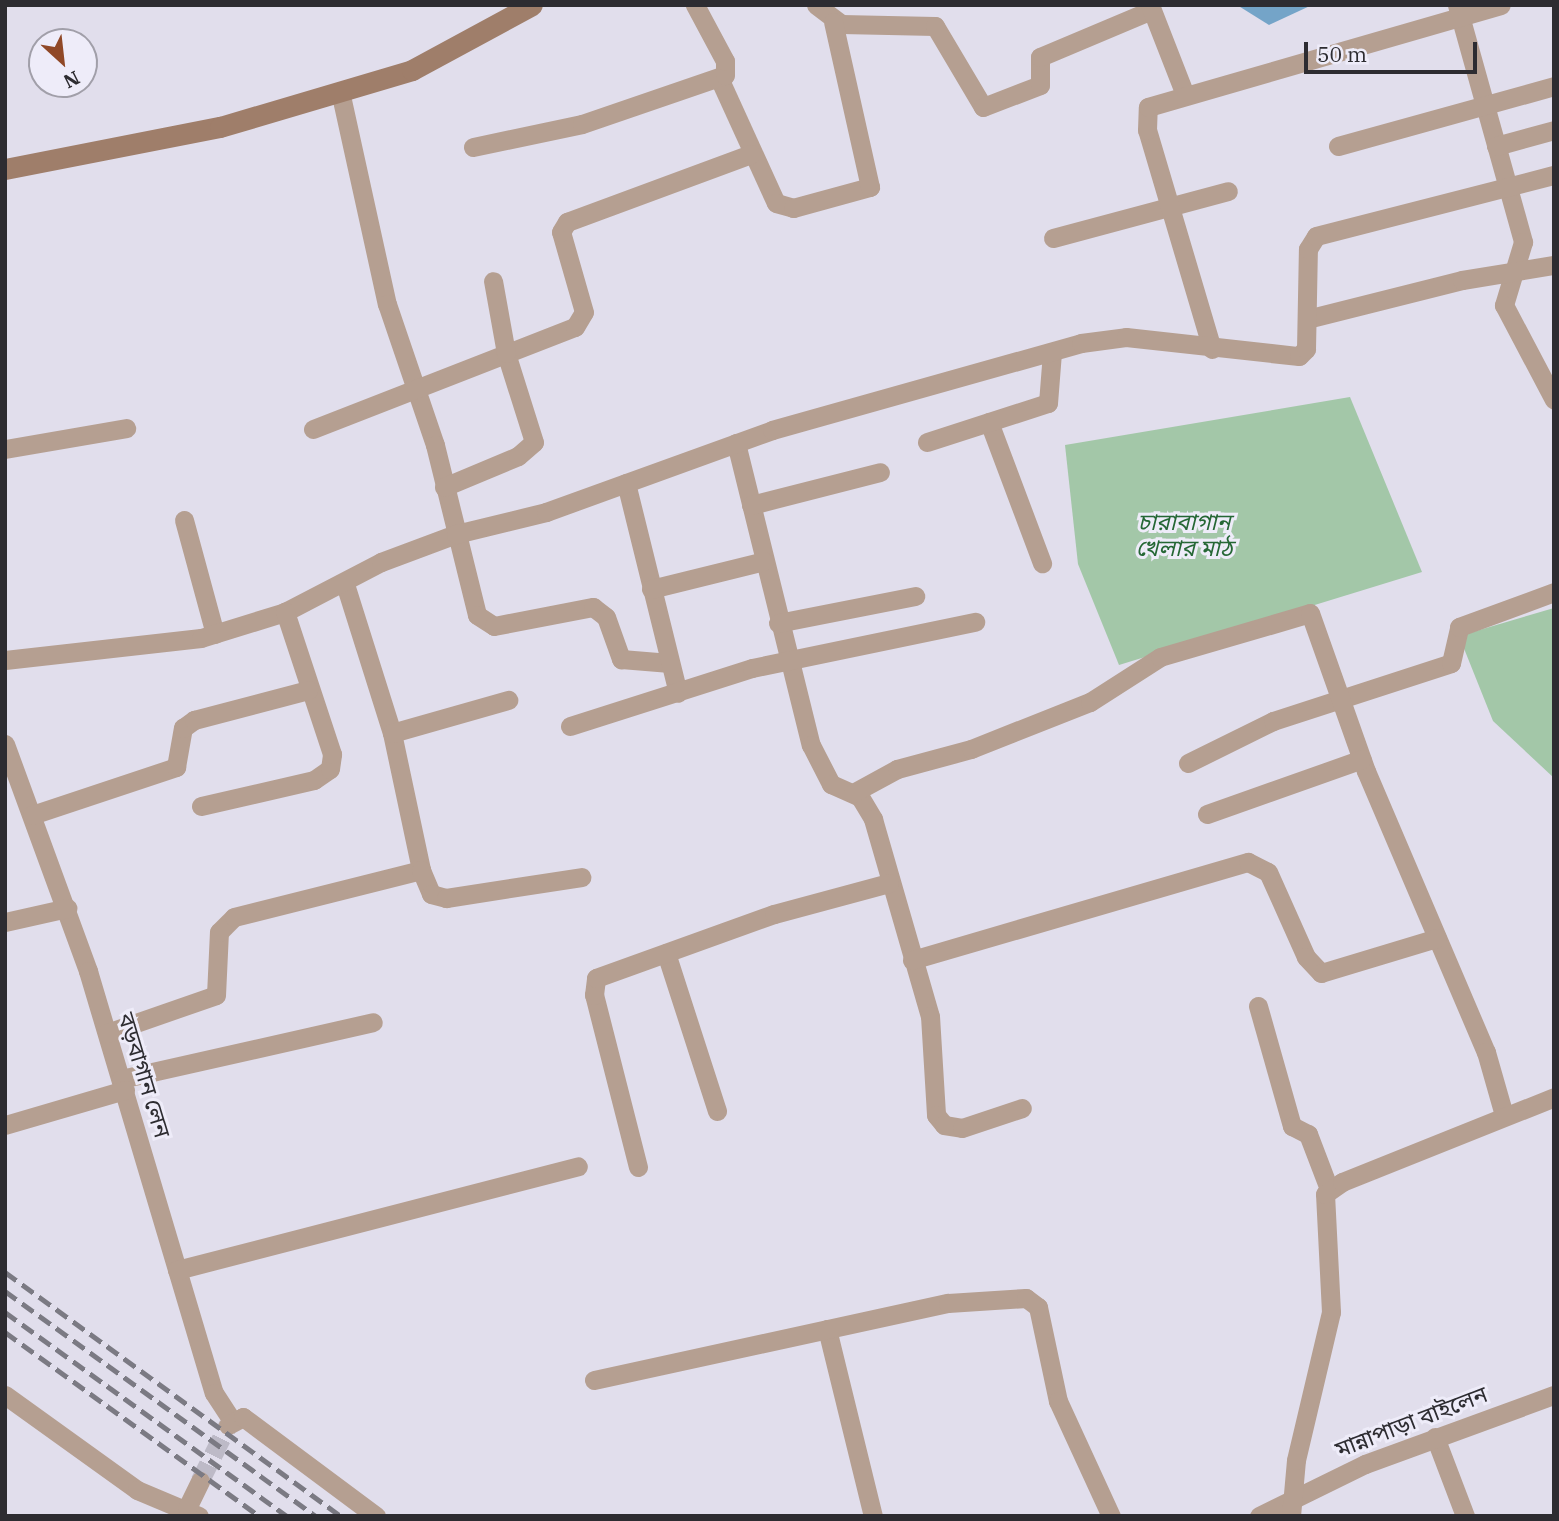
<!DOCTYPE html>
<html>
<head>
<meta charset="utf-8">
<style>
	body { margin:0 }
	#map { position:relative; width:1559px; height:1521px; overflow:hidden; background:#e1deec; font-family:"IBM Plex Serif","Noto Sans Bengali",serif }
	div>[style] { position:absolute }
	.green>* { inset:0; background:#a3c7a8 }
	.water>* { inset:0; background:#74a4c8 }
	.street-tunnel>* { height:19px; margin-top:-9.5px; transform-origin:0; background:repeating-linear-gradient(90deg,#bdbac7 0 19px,transparent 0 29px) }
	.street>* { height:19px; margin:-9.5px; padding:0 9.5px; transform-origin:9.5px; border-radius:9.5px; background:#b59f91 }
	.secondary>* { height:21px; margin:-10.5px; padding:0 10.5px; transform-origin:10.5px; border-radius:10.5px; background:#9f7e6a }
	.rail>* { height:5px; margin-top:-2.5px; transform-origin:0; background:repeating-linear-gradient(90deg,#7b7a83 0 14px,transparent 0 21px) }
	span { translate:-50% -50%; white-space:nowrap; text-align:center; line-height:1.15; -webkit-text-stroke:6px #eeecf9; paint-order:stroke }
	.park-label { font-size:23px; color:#256735; font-style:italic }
	.street-label { font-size:23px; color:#2d2c31 }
	.frame { position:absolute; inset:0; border:7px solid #2d2c31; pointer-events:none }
	.north { position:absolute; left:28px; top:28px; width:70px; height:70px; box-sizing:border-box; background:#eeecf9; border:2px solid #a19fa9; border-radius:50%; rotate:153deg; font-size:19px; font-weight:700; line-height:28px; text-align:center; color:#2d2c31 }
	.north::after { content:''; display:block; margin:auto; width:24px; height:32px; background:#904827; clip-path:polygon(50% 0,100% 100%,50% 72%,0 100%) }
	.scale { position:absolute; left:1304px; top:42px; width:173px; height:32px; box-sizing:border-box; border:4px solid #2d2c31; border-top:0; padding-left:9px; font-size:21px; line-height:24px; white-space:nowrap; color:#2d2c31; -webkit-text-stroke:5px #eeecf9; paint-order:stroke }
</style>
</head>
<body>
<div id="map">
	<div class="green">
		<i style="clip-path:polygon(1350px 397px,1422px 572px,1119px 665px,1078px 564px,1065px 445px)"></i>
		<i style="clip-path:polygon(1554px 608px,1554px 778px,1493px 721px,1459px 636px)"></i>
	</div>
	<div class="water">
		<i style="clip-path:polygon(1237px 5px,1312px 5px,1269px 25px)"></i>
	</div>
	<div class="street-tunnel">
		<i style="left:200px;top:1481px;width:63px;rotate:-63.4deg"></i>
	</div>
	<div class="street">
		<i style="left:816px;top:5px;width:31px;rotate:37deg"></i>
		<i style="left:841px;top:24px;width:94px;rotate:1.2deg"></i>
		<i style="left:935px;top:26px;width:94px;rotate:59.3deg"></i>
		<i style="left:983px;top:107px;width:61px;rotate:-21.1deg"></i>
		<i style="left:1040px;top:85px;width:28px;rotate:-90deg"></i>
		<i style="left:1040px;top:57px;width:121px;rotate:-22.8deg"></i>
		<i style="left:1150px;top:5px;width:93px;rotate:68.7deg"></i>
		<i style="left:1457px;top:5px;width:246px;rotate:74.4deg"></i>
		<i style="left:1523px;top:242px;width:66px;rotate:106.8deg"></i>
		<i style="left:1504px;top:305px;width:107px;rotate:62.2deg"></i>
		<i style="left:719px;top:78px;width:137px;rotate:65.5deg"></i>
		<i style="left:776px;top:203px;width:18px;rotate:16deg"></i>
		<i style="left:793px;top:208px;width:80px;rotate:-15.3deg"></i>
		<i style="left:870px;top:187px;width:169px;rotate:-102.6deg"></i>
		<i style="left:340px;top:91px;width:218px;rotate:77.6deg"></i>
		<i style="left:387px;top:304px;width:149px;rotate:71.2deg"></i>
		<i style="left:435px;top:445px;width:175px;rotate:76.1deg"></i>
		<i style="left:477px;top:615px;width:20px;rotate:33deg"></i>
		<i style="left:494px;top:626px;width:101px;rotate:-10.9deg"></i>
		<i style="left:593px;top:607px;width:16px;rotate:38deg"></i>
		<i style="left:606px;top:617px;width:45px;rotate:70.3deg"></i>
		<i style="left:621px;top:659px;width:49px;rotate:4.7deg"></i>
		<i style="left:1338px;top:146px;width:224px;rotate:-15.5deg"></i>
		<i style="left:1496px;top:146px;width:60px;rotate:-15.4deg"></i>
		<i style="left:473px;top:147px;width:111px;rotate:-11.9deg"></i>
		<i style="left:582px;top:124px;width:151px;rotate:-18.9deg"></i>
		<i style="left:725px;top:75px;width:14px;rotate:-90deg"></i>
		<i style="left:725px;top:61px;width:64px;rotate:-118.2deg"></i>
		<i style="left:1053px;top:238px;width:181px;rotate:-15deg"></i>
		<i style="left:1307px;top:319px;width:160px;rotate:-14.1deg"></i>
		<i style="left:1462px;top:280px;width:93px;rotate:-9.3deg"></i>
		<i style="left:1212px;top:349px;width:228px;rotate:-106.5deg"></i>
		<i style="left:1147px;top:130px;width:23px;rotate:-88deg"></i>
		<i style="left:1148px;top:107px;width:367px;rotate:-16.1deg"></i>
		<i style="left:989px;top:422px;width:151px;rotate:69.4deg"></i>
		<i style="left:313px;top:429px;width:281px;rotate:-21.3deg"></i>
		<i style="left:575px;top:327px;width:17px;rotate:-59deg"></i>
		<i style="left:584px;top:312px;width:83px;rotate:-106deg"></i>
		<i style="left:561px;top:232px;width:12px;rotate:-59deg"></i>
		<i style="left:567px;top:222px;width:196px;rotate:-20.3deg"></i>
		<i style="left:927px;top:442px;width:127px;rotate:-17.9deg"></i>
		<i style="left:1048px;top:403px;width:51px;rotate:-85.5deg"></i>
		<i style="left:736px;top:443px;width:311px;rotate:76.1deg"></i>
		<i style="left:811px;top:745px;width:44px;rotate:62.9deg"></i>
		<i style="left:831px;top:784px;width:32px;rotate:24deg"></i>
		<i style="left:860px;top:797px;width:26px;rotate:59deg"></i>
		<i style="left:873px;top:819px;width:205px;rotate:73.9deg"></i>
		<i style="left:930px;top:1016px;width:99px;rotate:86.5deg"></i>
		<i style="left:936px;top:1115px;width:13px;rotate:51deg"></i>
		<i style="left:944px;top:1125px;width:18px;rotate:9deg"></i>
		<i style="left:962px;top:1128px;width:63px;rotate:-18.4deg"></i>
		<i style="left:5px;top:449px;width:123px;rotate:-9.8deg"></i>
		<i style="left:626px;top:483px;width:216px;rotate:76.1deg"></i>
		<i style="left:444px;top:487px;width:80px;rotate:-22.7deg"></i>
		<i style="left:518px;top:456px;width:21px;rotate:-41deg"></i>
		<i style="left:534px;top:442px;width:93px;rotate:-107.5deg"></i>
		<i style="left:506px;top:353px;width:73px;rotate:-100.2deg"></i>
		<i style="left:751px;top:505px;width:133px;rotate:-14.3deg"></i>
		<i style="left:184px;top:520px;width:118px;rotate:74.8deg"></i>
		<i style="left:345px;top:584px;width:156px;rotate:72.5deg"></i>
		<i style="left:392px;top:733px;width:140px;rotate:78deg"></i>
		<i style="left:651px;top:589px;width:116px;rotate:-13.9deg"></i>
		<i style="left:778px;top:623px;width:140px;rotate:-11.1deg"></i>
		<i style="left:5px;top:660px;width:197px;rotate:-6.4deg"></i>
		<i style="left:201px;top:638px;width:88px;rotate:-17.2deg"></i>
		<i style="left:285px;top:612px;width:108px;rotate:-27.5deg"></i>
		<i style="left:381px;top:562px;width:80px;rotate:-20.5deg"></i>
		<i style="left:456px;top:534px;width:93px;rotate:-13.7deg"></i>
		<i style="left:546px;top:512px;width:240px;rotate:-19.9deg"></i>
		<i style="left:772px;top:430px;width:321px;rotate:-15.7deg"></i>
		<i style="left:1081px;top:343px;width:45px;rotate:-7.6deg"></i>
		<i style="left:1126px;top:337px;width:174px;rotate:6.3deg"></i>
		<i style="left:1299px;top:356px;width:10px;rotate:-45deg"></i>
		<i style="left:1306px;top:349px;width:100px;rotate:-88.9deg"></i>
		<i style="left:1308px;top:249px;width:15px;rotate:-58deg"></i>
		<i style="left:1316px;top:236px;width:246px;rotate:-14.4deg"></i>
		<i style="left:570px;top:726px;width:191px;rotate:-17.7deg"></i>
		<i style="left:752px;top:668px;width:228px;rotate:-11.7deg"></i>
		<i style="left:392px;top:733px;width:121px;rotate:-15.9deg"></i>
		<i style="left:5px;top:744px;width:242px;rotate:69.9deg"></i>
		<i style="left:88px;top:971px;width:440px;rotate:73.4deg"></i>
		<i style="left:214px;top:1393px;width:33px;rotate:57deg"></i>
		<i style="left:1188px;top:763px;width:95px;rotate:-26.3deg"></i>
		<i style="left:1273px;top:721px;width:187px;rotate:-18deg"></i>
		<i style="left:1451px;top:663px;width:37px;rotate:-77deg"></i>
		<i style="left:1459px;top:627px;width:101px;rotate:-20.2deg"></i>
		<i style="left:853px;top:793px;width:50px;rotate:-28.6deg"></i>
		<i style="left:897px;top:769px;width:77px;rotate:-15.1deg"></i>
		<i style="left:971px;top:749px;width:128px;rotate:-21.6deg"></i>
		<i style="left:1090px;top:702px;width:83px;rotate:-32.7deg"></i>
		<i style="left:1160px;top:657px;width:156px;rotate:-16.3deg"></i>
		<i style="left:1310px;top:613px;width:168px;rotate:70.5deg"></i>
		<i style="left:1366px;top:771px;width:306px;rotate:66.9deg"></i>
		<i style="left:1486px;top:1052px;width:66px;rotate:74.1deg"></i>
		<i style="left:201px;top:806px;width:116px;rotate:-13deg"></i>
		<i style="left:314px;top:780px;width:19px;rotate:-35deg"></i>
		<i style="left:330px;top:769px;width:15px;rotate:-82deg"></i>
		<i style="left:332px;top:754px;width:150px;rotate:-108.3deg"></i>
		<i style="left:1207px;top:814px;width:164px;rotate:-19.5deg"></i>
		<i style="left:32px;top:815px;width:152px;rotate:-18.4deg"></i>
		<i style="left:176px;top:767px;width:40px;rotate:-80deg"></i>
		<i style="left:183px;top:728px;width:14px;rotate:-36deg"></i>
		<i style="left:194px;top:720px;width:118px;rotate:-14.7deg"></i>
		<i style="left:5px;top:922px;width:64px;rotate:-12.7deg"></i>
		<i style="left:666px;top:953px;width:166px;rotate:72.1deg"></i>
		<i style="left:912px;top:960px;width:350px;rotate:-16.3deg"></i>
		<i style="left:1248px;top:862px;width:22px;rotate:27deg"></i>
		<i style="left:1268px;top:872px;width:93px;rotate:65.9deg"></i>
		<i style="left:1306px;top:957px;width:22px;rotate:47deg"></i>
		<i style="left:1321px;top:973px;width:121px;rotate:-16.8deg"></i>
		<i style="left:1258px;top:1006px;width:125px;rotate:74.2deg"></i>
		<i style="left:1292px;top:1126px;width:18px;rotate:27deg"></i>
		<i style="left:1308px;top:1134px;width:59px;rotate:69.1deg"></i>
		<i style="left:107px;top:1033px;width:115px;rotate:-19.2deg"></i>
		<i style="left:216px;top:995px;width:63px;rotate:-87.3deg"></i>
		<i style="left:219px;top:932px;width:21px;rotate:-45deg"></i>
		<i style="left:234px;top:917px;width:193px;rotate:-14.1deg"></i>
		<i style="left:421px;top:870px;width:26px;rotate:67deg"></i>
		<i style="left:431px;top:894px;width:16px;rotate:15deg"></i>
		<i style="left:446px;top:898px;width:137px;rotate:-8.8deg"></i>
		<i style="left:121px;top:1079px;width:258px;rotate:-12.7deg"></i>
		<i style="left:5px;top:1125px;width:125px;rotate:-16.3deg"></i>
		<i style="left:638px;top:1167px;width:178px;rotate:-104.3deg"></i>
		<i style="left:594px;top:995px;width:17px;rotate:-83deg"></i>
		<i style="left:596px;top:978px;width:189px;rotate:-19.8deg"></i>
		<i style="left:774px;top:914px;width:119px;rotate:-15.1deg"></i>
		<i style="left:177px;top:1270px;width:414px;rotate:-14.5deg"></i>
		<i style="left:827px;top:1329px;width:193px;rotate:76.2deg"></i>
		<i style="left:594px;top:1380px;width:362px;rotate:-12.3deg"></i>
		<i style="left:948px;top:1303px;width:78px;rotate:-3.7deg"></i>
		<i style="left:1026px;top:1298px;width:15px;rotate:37deg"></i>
		<i style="left:1038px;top:1307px;width:96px;rotate:78deg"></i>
		<i style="left:1058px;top:1401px;width:127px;rotate:65.3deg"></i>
		<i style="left:5px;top:1395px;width:163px;rotate:35.7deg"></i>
		<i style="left:137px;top:1490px;width:67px;rotate:22.8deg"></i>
		<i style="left:228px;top:1425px;width:17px;rotate:-28deg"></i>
		<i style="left:243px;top:1417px;width:166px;rotate:36.7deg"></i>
		<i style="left:1435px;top:1437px;width:85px;rotate:69.2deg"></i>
		<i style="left:187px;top:1508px;width:30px;rotate:-64deg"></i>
		<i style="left:1259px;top:1516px;width:118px;rotate:-26.1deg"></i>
		<i style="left:1365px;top:1464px;width:201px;rotate:-20.1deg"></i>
		<i style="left:1291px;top:1516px;width:56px;rotate:-84.9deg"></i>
		<i style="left:1296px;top:1460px;width:152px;rotate:-76.7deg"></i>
		<i style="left:1331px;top:1312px;width:118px;rotate:-92.9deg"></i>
		<i style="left:1325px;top:1194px;width:21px;rotate:-35deg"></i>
		<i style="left:1342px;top:1182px;width:228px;rotate:-21.8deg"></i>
	</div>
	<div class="secondary">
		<i style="left:5px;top:169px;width:219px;rotate:-11.1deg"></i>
		<i style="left:220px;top:127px;width:200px;rotate:-16.5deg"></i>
		<i style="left:412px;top:70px;width:136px;rotate:-28.4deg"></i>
	</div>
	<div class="rail">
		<i style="left:5px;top:1272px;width:415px;rotate:36deg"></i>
		<i style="left:5px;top:1291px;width:384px;rotate:35.9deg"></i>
		<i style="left:5px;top:1312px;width:348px;rotate:35.9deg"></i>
		<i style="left:5px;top:1332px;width:314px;rotate:35.9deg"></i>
	</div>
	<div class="park-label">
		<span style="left:1184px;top:534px">চারাবাগান<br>খেলার মাঠ</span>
	</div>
	<div class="street-label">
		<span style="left:145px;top:1075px;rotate:73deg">বড়বাগান লেন</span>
		<span style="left:1411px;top:1421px;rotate:-21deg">মান্নাপাড়া বাইলেন</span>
	</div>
	<div class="frame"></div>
	<div class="north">N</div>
	<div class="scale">50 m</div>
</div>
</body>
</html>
